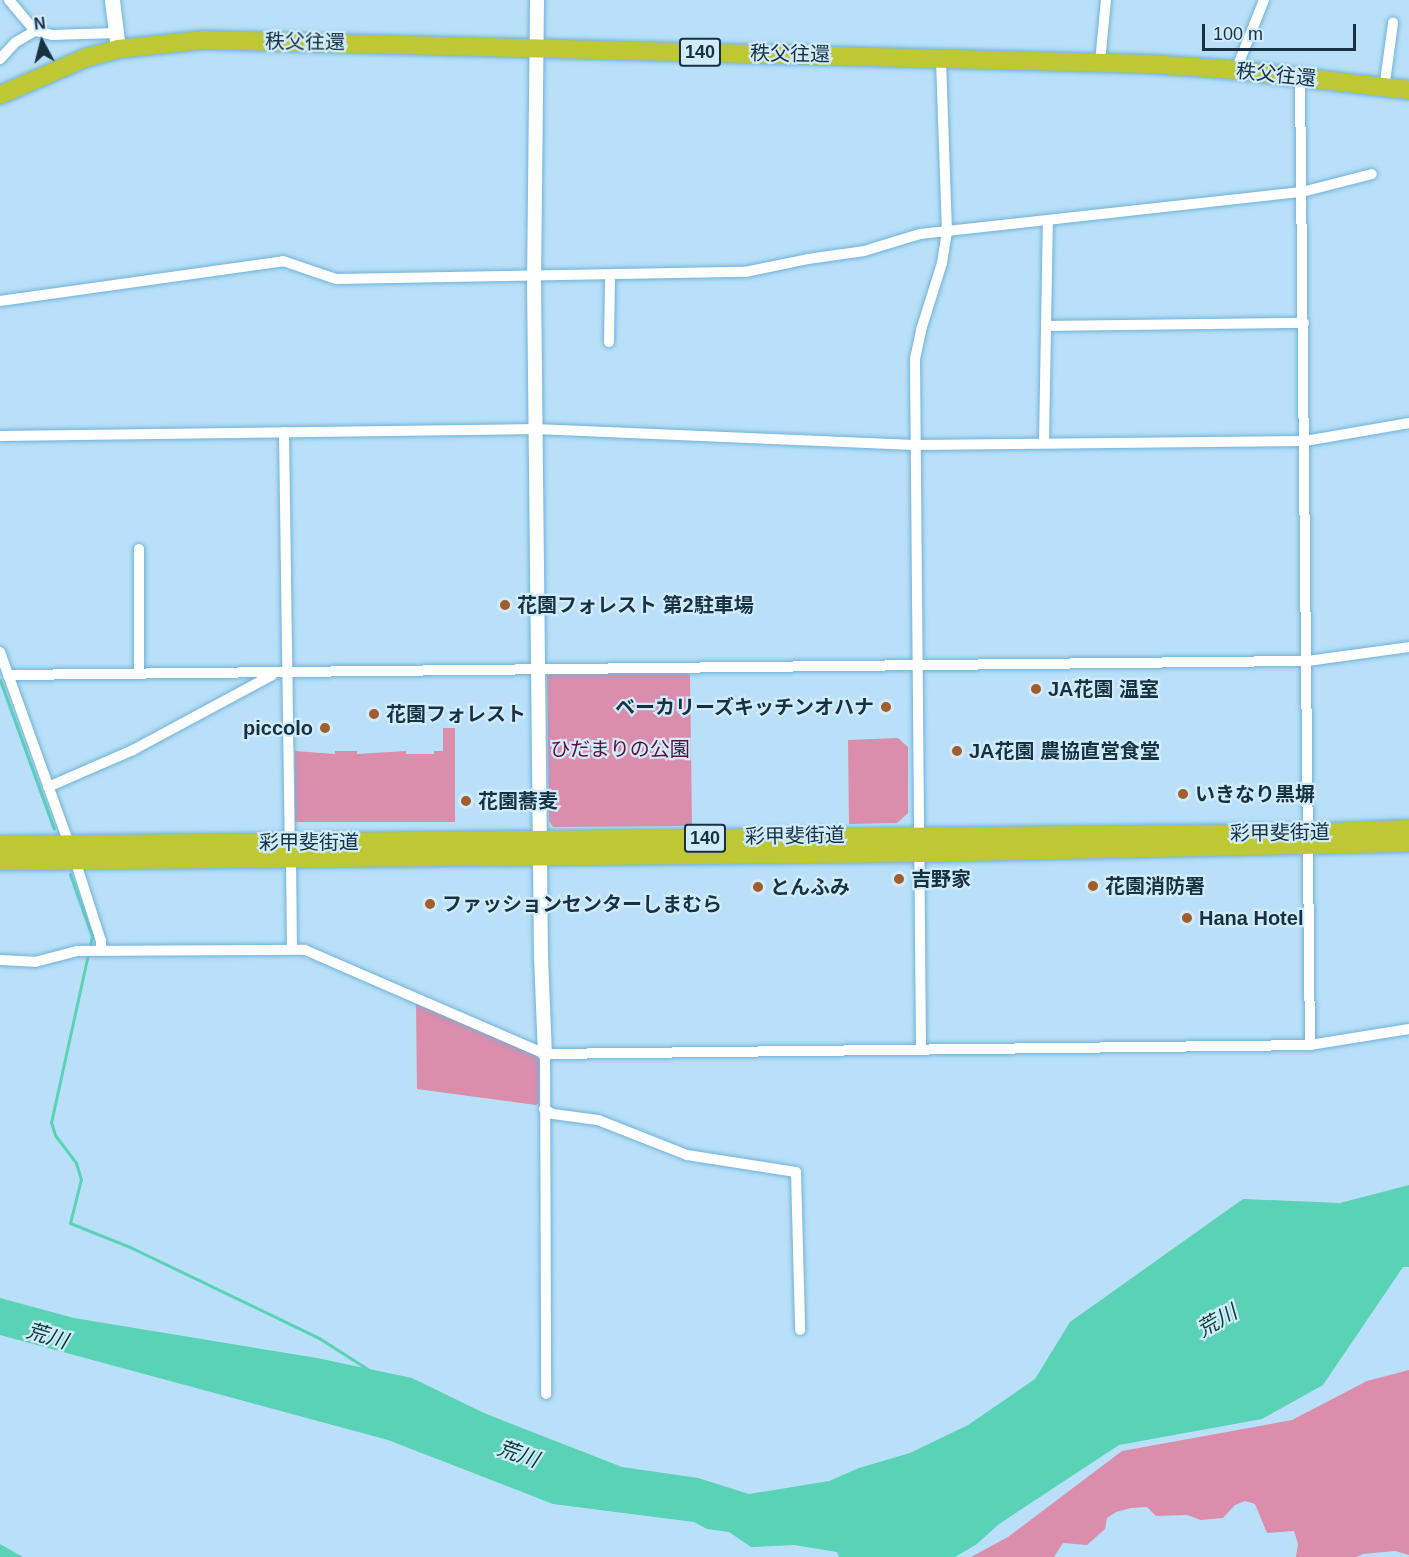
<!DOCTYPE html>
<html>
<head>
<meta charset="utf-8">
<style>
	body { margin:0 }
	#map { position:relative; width:1409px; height:1557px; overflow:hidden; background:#b9e0f8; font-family:Helvetica,"Noto Sans JP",sans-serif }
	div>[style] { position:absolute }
	.green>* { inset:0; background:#db8dac }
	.water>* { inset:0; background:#59d2b5 }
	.stream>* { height:3px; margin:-1.5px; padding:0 1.5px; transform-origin:1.5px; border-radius:1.5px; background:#59d2b5 }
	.roads { filter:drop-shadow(0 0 2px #70b2d8) drop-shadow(0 0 2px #70b2d8) }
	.minor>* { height:10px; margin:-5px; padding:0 5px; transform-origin:5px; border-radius:5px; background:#fff }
	.tertiary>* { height:14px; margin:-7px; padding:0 7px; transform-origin:7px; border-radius:7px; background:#fff }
	.secondary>* { height:15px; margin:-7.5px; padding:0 7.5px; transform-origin:7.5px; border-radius:7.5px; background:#fff }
	.trunk>* { height:18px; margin:-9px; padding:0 9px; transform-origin:9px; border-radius:9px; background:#bec834 }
	.dots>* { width:16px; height:16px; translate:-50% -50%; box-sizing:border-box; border:3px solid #d2ebfb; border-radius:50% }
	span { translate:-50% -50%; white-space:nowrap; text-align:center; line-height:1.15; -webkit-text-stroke:4.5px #d2ebfb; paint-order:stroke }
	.shield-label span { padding:2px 4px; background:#d2ebfb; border:2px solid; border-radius:4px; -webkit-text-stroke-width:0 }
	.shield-label { font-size:18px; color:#163141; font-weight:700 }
	.street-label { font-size:20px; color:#163141 }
	.poi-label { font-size:20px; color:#163141; font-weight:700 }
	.left { translate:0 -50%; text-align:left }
	.right { translate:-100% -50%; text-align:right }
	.park-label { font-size:20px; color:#5e0e37 }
	.water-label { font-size:21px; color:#053e32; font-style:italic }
	.north { position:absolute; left:12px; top:12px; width:60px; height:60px; -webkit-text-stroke:4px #d2ebfb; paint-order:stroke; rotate:353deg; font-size:16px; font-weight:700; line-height:24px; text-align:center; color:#163141 }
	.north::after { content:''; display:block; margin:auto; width:21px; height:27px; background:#163141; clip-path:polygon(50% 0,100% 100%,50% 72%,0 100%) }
	.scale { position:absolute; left:1202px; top:24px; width:154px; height:27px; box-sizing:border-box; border:3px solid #163141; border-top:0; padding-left:8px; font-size:18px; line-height:21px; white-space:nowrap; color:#163141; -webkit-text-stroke:4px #d2ebfb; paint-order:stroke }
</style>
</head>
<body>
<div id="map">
	<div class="green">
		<i style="clip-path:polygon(687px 672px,690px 676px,692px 826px,553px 827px,549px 821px,547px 676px,552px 673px)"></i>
		<i style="clip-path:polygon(443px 728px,455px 728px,455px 822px,295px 822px,295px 751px,335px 754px,335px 751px,357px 751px,357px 754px,406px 751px,406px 754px,434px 754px,434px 751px,443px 751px)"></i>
		<i style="clip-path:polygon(898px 738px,908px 747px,908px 813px,897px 823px,849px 824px,848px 740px)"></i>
		<i style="clip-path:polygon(416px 1003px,536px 1055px,540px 1059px,539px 1103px,536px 1105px,417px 1089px)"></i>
		<i style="clip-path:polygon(1409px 1370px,1409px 1555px,1395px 1551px,1363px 1554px,1356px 1557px,1296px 1557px,1298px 1544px,1294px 1531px,1267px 1533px,1255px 1504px,1245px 1501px,1235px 1505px,1223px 1518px,1201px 1520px,1187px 1515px,1156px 1516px,1147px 1507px,1131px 1508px,1116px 1512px,1107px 1518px,1105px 1529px,1087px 1545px,1063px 1543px,1054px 1557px,971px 1557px,1008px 1537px,1122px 1451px,1292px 1420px,1367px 1381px)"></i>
	</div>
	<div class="water">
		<i style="clip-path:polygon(1409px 1185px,1409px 1267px,1403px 1267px,1323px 1385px,1262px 1419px,1119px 1445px,999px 1524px,977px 1544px,955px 1557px,839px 1557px,837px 1552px,794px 1545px,751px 1547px,729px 1532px,707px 1529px,694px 1522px,553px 1504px,388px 1440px,0 1335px,0 1298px,74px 1318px,317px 1358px,412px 1378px,484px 1413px,622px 1467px,698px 1478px,749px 1494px,829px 1481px,859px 1468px,910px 1453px,968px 1425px,1035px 1379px,1070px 1322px,1243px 1199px,1340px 1203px)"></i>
		<i style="clip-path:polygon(0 1544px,23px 1557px,0 1557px)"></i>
	</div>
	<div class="stream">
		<i style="left:0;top:680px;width:158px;rotate:70.1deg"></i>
		<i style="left:70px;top:874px;width:66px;rotate:70.5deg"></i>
		<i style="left:92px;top:936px;width:190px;rotate:102.4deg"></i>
		<i style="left:51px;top:1122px;width:14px;rotate:73deg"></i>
		<i style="left:55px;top:1135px;width:35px;rotate:53deg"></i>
		<i style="left:76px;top:1163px;width:17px;rotate:73deg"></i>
		<i style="left:81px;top:1179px;width:45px;rotate:104deg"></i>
		<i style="left:70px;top:1223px;width:65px;rotate:21.8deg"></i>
		<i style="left:130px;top:1247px;width:210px;rotate:25.7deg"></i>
		<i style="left:319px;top:1338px;width:59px;rotate:32.6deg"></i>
	</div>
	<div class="roads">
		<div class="minor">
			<i style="left:9px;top:0;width:40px;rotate:50deg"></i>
			<i style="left:35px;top:31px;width:17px;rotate:13deg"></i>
			<i style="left:52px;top:35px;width:64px;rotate:-1.8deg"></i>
			<i style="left:0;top:59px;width:23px;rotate:-47deg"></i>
			<i style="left:16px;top:42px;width:22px;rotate:-30deg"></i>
			<i style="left:1100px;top:62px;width:62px;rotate:-84.5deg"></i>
			<i style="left:1236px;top:70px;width:75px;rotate:-68.2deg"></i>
			<i style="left:1300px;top:77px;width:968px;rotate:89.41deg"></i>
			<i style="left:1384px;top:89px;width:67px;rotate:-82.2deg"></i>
			<i style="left:0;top:301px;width:286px;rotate:-8deg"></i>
			<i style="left:283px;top:261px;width:56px;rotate:18.8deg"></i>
			<i style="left:336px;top:279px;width:409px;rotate:-1deg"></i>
			<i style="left:745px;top:272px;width:64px;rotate:-11.7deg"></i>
			<i style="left:808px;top:259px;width:57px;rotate:-8.1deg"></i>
			<i style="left:864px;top:251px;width:59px;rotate:-16.9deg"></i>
			<i style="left:920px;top:234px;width:384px;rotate:-6.3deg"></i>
			<i style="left:1302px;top:192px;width:72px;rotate:-14.4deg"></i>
			<i style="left:1047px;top:326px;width:257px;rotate:-0.7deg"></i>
			<i style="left:609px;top:342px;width:67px;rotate:-89.1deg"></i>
			<i style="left:284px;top:432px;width:409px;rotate:89.2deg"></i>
			<i style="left:0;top:436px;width:535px;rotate:-0.75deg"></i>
			<i style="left:535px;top:429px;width:380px;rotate:2.4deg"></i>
			<i style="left:915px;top:445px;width:390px;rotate:-0.6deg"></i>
			<i style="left:1305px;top:441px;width:106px;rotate:-9.8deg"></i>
			<i style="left:1044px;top:443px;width:222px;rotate:-89deg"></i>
			<i style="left:139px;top:549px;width:125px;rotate:90deg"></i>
			<i style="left:0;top:652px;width:221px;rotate:70.2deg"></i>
			<i style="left:75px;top:860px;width:85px;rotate:72.2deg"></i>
			<i style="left:101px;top:941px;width:10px;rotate:90deg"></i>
			<i style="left:8px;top:675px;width:1299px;rotate:-0.62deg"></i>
			<i style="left:1307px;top:661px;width:103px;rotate:-7.8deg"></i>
			<i style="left:48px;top:787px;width:93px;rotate:-23.5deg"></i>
			<i style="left:133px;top:750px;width:158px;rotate:-28.3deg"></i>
			<i style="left:291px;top:857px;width:92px;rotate:89.4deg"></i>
			<i style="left:0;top:960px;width:35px;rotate:3deg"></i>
			<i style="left:35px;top:962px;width:43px;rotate:-14.7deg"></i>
			<i style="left:77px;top:951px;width:228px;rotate:-0.3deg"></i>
			<i style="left:305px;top:950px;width:262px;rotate:23.4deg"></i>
			<i style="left:545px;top:1054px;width:765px;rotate:-0.67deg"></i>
			<i style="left:1310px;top:1045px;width:100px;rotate:-9.2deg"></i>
			<i style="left:921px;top:1049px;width:690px;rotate:-90.5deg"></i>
			<i style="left:915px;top:359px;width:30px;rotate:-78deg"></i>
			<i style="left:921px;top:330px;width:70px;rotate:-72.6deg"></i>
			<i style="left:942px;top:263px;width:31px;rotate:-81deg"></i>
			<i style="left:947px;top:232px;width:174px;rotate:-92deg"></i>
			<i style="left:545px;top:1054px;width:340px;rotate:89.8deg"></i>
			<i style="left:544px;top:1109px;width:10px;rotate:29deg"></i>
			<i style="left:553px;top:1114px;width:45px;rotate:7.6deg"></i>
			<i style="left:598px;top:1120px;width:96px;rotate:21.5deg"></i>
			<i style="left:687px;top:1155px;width:110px;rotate:8.9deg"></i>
			<i style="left:796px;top:1172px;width:158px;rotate:88.5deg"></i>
		</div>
		<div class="tertiary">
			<i style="left:537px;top:0;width:277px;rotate:90.6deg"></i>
			<i style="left:534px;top:277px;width:679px;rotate:89.41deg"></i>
			<i style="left:541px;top:956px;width:98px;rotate:87.7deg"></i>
		</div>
		<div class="secondary">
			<i style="left:112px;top:0;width:49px;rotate:83deg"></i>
		</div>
		<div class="trunk">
			<i style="left:0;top:95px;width:93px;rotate:-23.5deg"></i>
			<i style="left:85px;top:58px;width:34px;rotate:-15deg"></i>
			<i style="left:118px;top:49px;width:86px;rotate:-6deg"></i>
			<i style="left:204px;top:40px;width:945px;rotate:1.45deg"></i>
			<i style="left:1149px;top:64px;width:87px;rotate:3.9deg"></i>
			<i style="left:1236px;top:70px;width:174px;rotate:6.6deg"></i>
			<i style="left:0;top:845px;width:1308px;rotate:-0.53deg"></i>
			<i style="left:1308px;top:833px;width:101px;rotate:-2.3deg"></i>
			<i style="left:0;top:861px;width:920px;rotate:-0.5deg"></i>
			<i style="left:920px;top:853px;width:489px;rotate:-1.2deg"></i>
		</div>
	</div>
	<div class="dots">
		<i style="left:505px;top:605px;background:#a15e2c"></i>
		<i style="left:1036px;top:689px;background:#a15e2c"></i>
		<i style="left:886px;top:707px;background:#a15e2c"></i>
		<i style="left:374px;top:714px;background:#a15e2c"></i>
		<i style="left:325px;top:728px;background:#a15e2c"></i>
		<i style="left:957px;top:751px;background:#a15e2c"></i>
		<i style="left:1183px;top:794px;background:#a15e2c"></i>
		<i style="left:466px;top:801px;background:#a15e2c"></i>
		<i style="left:899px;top:879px;background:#a15e2c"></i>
		<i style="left:1093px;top:886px;background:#a15e2c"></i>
		<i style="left:758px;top:887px;background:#a15e2c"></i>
		<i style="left:430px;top:904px;background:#a15e2c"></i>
		<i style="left:1187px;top:918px;background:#a15e2c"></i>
	</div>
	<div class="shield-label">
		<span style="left:700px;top:52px">140</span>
		<span style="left:705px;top:838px">140</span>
	</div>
	<div class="street-label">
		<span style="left:305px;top:42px;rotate:1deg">秩父往還</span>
		<span style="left:790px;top:54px;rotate:1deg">秩父往還</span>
		<span style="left:1276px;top:75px;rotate:6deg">秩父往還</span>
		<span style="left:1280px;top:833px;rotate:-1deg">彩甲斐街道</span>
		<span style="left:795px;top:836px;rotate:-1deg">彩甲斐街道</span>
		<span style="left:309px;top:842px">彩甲斐街道</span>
	</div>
	<div class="poi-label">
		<span class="left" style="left:517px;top:605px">花園フォレスト 第2駐車場</span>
		<span class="left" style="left:1048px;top:689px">JA花園 温室</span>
		<span class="right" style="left:874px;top:707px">ベーカリーズキッチンオハナ</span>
		<span class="left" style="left:386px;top:714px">花園フォレスト</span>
		<span class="right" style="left:313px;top:728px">piccolo</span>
		<span class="left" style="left:969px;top:751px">JA花園 農協直営食堂</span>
		<span class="left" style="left:1195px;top:794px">いきなり黒塀</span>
		<span class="left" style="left:478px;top:801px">花園蕎麦</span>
		<span class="left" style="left:911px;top:879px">吉野家</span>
		<span class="left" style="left:1105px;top:886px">花園消防署</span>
		<span class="left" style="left:770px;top:887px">とんふみ</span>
		<span class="left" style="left:442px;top:904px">ファッションセンターしまむら</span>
		<span class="left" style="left:1199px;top:918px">Hana Hotel</span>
	</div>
	<div class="park-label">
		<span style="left:620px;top:749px">ひだまりの公園</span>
	</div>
	<div class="water-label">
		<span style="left:1217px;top:1321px;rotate:-30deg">荒川</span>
		<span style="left:47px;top:1336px;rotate:16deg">荒川</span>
		<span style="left:518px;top:1454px;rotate:19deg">荒川</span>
	</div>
	<div class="north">N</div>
	<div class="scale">100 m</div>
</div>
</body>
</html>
